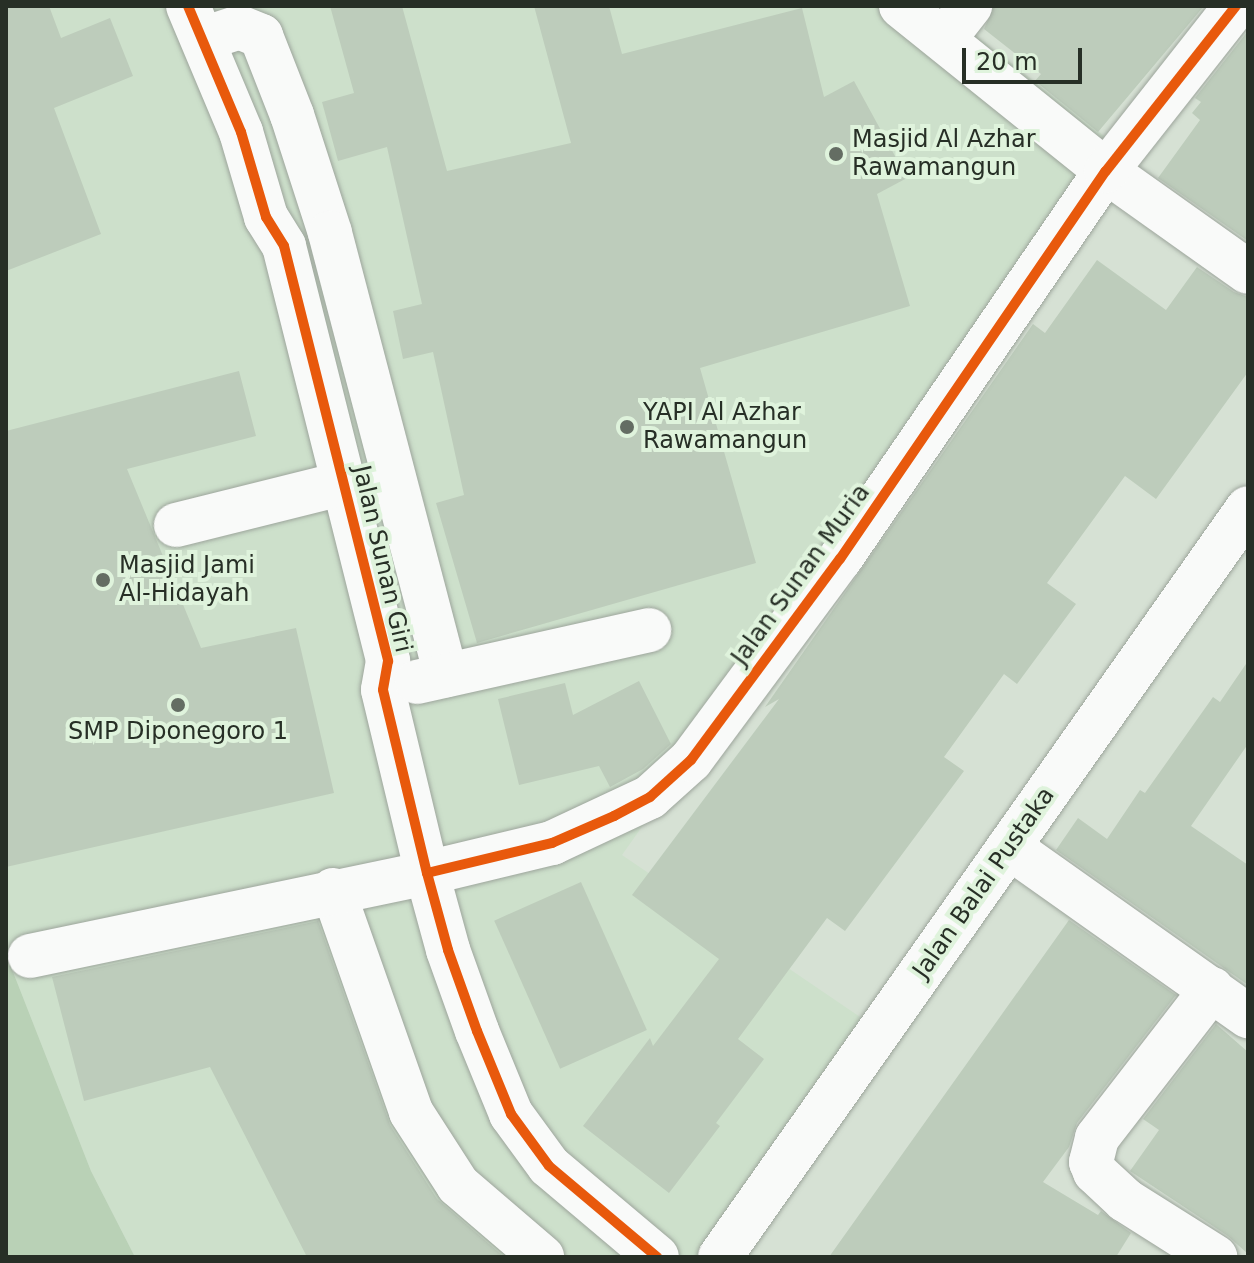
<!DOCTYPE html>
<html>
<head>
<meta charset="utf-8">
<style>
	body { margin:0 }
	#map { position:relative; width:1254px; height:1263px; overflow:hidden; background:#d6e1d4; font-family:"DejaVu Sans",sans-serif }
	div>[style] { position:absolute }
	.built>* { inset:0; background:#cde0cb }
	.green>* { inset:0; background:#b9d1b6 }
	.building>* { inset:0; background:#bdccbb; transform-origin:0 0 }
	.roads { filter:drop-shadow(0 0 2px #9da59c) drop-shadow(0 0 2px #9da59c) }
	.minor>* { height:44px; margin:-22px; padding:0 22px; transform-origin:22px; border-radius:22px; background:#f9faf9 }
	.cycleway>* { height:10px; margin:-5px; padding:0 5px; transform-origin:5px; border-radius:5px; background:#e8590c }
	.dots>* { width:22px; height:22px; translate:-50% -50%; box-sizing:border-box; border:4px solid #dff3dc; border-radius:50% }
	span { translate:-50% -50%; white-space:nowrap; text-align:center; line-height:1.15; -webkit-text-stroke:8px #dff3dc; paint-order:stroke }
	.poi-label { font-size:24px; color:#272f26 }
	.left { translate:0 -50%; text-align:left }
	.street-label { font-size:24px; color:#272f26 }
	.frame { position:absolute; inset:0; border:8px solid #272f26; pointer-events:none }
	.scale { position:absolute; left:962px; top:48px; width:120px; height:36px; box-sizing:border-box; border:4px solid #272f26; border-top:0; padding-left:10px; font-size:24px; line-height:28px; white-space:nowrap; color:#272f26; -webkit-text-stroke:6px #dff3dc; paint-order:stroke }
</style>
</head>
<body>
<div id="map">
	<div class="built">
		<i style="clip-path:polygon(6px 6px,938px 6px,1121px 149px,622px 855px,888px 1036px,739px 1257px,135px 1257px,91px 1171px,6px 954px)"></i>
	</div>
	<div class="green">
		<i style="clip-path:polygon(6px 954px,91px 1171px,135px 1257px,6px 1257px)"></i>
	</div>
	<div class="building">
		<i style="clip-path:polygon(6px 6px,49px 6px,61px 38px,110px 18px,133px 76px,54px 108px,101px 234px,6px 271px)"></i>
		<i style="clip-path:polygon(330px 6px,402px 6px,447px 171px,571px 143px,534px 6px,609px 6px,622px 54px,802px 8px,824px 97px,854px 81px,907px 178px,877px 194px,910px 306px,700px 368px,756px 563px,477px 643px,436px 503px,464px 495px,433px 352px,403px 359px,393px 311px,422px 304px,387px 147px,338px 161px,322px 102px,354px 93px)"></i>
		<i style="clip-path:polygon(994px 6px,1204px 6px,1098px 132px,1035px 81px,1041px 74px,984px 29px)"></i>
		<i style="clip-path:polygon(1248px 31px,1248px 241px,1158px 178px,1200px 120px,1192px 113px,1201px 102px,1195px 98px)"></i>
		<i style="clip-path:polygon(1097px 260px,1166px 310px,1197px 267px,1234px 292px,1248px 297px,1248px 372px,1156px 499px,1125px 476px,1047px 583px,1076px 604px,1017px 684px,1004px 674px,944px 757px,964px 771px,845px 931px,827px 918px,738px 1039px,764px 1059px,716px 1123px,720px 1126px,669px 1193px,583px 1126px,650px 1038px,653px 1046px,719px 959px,632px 895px,779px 699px,765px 707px,1033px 324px,1045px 333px)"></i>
		<i style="clip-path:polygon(239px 371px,256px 436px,127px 469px,201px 648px,296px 628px,334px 793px,6px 867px,6px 431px)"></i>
		<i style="clip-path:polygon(1248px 661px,1248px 744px,1191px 826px,1248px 865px,1248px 985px,1056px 850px,1078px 818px,1107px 839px,1140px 790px,1145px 793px,1213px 697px,1220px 702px)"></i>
		<i style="clip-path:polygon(639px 681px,671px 744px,643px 769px,610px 787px,599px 766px,519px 785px,498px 699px,565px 683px,573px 715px)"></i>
		<i style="left:581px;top:882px;width:162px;height:95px;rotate:66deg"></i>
		<i style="clip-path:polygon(1069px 920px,1176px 995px,1077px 1123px,1069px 1147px,1043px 1182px,1098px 1215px,1101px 1211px,1131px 1233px,1116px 1257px,829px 1257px)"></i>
		<i style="clip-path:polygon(318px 921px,390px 1125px,437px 1199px,504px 1257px,307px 1257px,210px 1067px,84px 1101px,52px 977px)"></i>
		<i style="clip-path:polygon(1216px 1024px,1248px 1052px,1248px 1254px,1228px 1236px,1130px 1171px,1159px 1130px,1143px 1119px)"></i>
	</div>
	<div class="roads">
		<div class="minor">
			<i style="left:188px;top:6px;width:137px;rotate:67.2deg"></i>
			<i style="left:241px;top:132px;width:89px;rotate:73.6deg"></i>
			<i style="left:266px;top:217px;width:34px;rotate:58deg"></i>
			<i style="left:284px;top:246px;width:428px;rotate:75.9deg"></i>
			<i style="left:388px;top:661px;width:29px;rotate:100deg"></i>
			<i style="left:383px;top:690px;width:188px;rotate:76.5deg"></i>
			<i style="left:427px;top:873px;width:80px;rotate:74.7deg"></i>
			<i style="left:448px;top:950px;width:86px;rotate:70.3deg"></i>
			<i style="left:477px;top:1031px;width:90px;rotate:67.7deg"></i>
			<i style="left:511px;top:1114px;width:64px;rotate:53.8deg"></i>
			<i style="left:549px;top:1166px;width:141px;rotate:40.1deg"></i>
			<i style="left:901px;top:6px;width:263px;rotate:38.8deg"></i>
			<i style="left:1106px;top:171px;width:174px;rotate:35.4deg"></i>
			<i style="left:945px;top:38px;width:41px;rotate:-52deg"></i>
			<i style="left:203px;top:39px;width:38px;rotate:-18deg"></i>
			<i style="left:239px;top:27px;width:24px;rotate:22deg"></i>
			<i style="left:261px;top:36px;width:85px;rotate:68.6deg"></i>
			<i style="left:292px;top:115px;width:124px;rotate:72.1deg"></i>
			<i style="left:330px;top:233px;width:457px;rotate:75.3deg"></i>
			<i style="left:176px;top:525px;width:173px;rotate:-14deg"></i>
			<i style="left:417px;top:682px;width:238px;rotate:-12.6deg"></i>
			<i style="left:1009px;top:847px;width:293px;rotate:35.3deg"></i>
			<i style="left:333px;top:890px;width:235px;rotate:70.6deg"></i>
			<i style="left:411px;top:1112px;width:87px;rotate:57.2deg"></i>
			<i style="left:458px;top:1185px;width:111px;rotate:40.6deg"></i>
			<i style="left:30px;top:956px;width:406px;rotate:-11.8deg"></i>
			<i style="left:427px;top:873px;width:129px;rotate:-13.5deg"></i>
			<i style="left:552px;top:843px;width:108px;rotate:-25.1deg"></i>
			<i style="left:650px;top:797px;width:55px;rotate:-42.1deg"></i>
			<i style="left:691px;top:760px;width:250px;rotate:-53.5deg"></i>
			<i style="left:840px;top:559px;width:470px;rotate:-55.6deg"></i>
			<i style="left:1106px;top:171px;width:210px;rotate:-51.8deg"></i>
			<i style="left:1212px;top:989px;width:188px;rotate:127.7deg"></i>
			<i style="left:1097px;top:1138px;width:25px;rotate:104deg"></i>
			<i style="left:1091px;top:1162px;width:11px;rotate:68deg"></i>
			<i style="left:1095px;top:1172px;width:41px;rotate:43deg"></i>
			<i style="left:1125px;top:1200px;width:107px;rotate:32.3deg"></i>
			<i style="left:720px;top:1257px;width:916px;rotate:-54.82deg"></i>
		</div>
	</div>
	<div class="cycleway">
		<i style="left:188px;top:6px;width:137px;rotate:67.2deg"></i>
		<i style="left:241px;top:132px;width:89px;rotate:73.6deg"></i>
		<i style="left:266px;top:217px;width:34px;rotate:58deg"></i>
		<i style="left:284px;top:246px;width:428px;rotate:75.9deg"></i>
		<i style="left:388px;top:661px;width:29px;rotate:100deg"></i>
		<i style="left:383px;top:690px;width:188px;rotate:76.5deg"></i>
		<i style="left:427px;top:873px;width:80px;rotate:74.7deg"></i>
		<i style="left:448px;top:950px;width:86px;rotate:70.3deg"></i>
		<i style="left:477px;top:1031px;width:90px;rotate:67.7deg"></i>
		<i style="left:511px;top:1114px;width:64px;rotate:53.8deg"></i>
		<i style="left:549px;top:1166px;width:141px;rotate:40.1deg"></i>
		<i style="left:427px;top:873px;width:129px;rotate:-13.5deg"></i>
		<i style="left:552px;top:843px;width:68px;rotate:-23.5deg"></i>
		<i style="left:614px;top:816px;width:41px;rotate:-27.8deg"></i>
		<i style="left:650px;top:797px;width:55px;rotate:-42.1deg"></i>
		<i style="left:691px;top:760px;width:250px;rotate:-53.5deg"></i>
		<i style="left:840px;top:559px;width:470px;rotate:-55.6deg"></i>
		<i style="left:1106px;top:171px;width:210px;rotate:-51.8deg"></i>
	</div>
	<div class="dots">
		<i style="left:836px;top:154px;background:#646d63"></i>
		<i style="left:627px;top:427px;background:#646d63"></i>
		<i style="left:103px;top:580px;background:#646d63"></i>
		<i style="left:178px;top:705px;background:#646d63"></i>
	</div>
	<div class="poi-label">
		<span class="left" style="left:852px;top:154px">Masjid Al Azhar<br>Rawamangun</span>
		<span class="left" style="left:643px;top:427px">YAPI Al Azhar<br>Rawamangun</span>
		<span class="left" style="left:119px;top:580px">Masjid Jami<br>Al-Hidayah</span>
		<span style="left:178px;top:732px">SMP Diponegoro 1</span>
	</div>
	<div class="street-label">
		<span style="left:382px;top:559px;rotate:77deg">Jalan Sunan Giri</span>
		<span style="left:801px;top:575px;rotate:-54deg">Jalan Sunan Muria</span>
		<span style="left:984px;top:883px;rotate:-55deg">Jalan Balai Pustaka</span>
	</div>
	<div class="frame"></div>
	<div class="scale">20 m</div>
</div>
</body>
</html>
